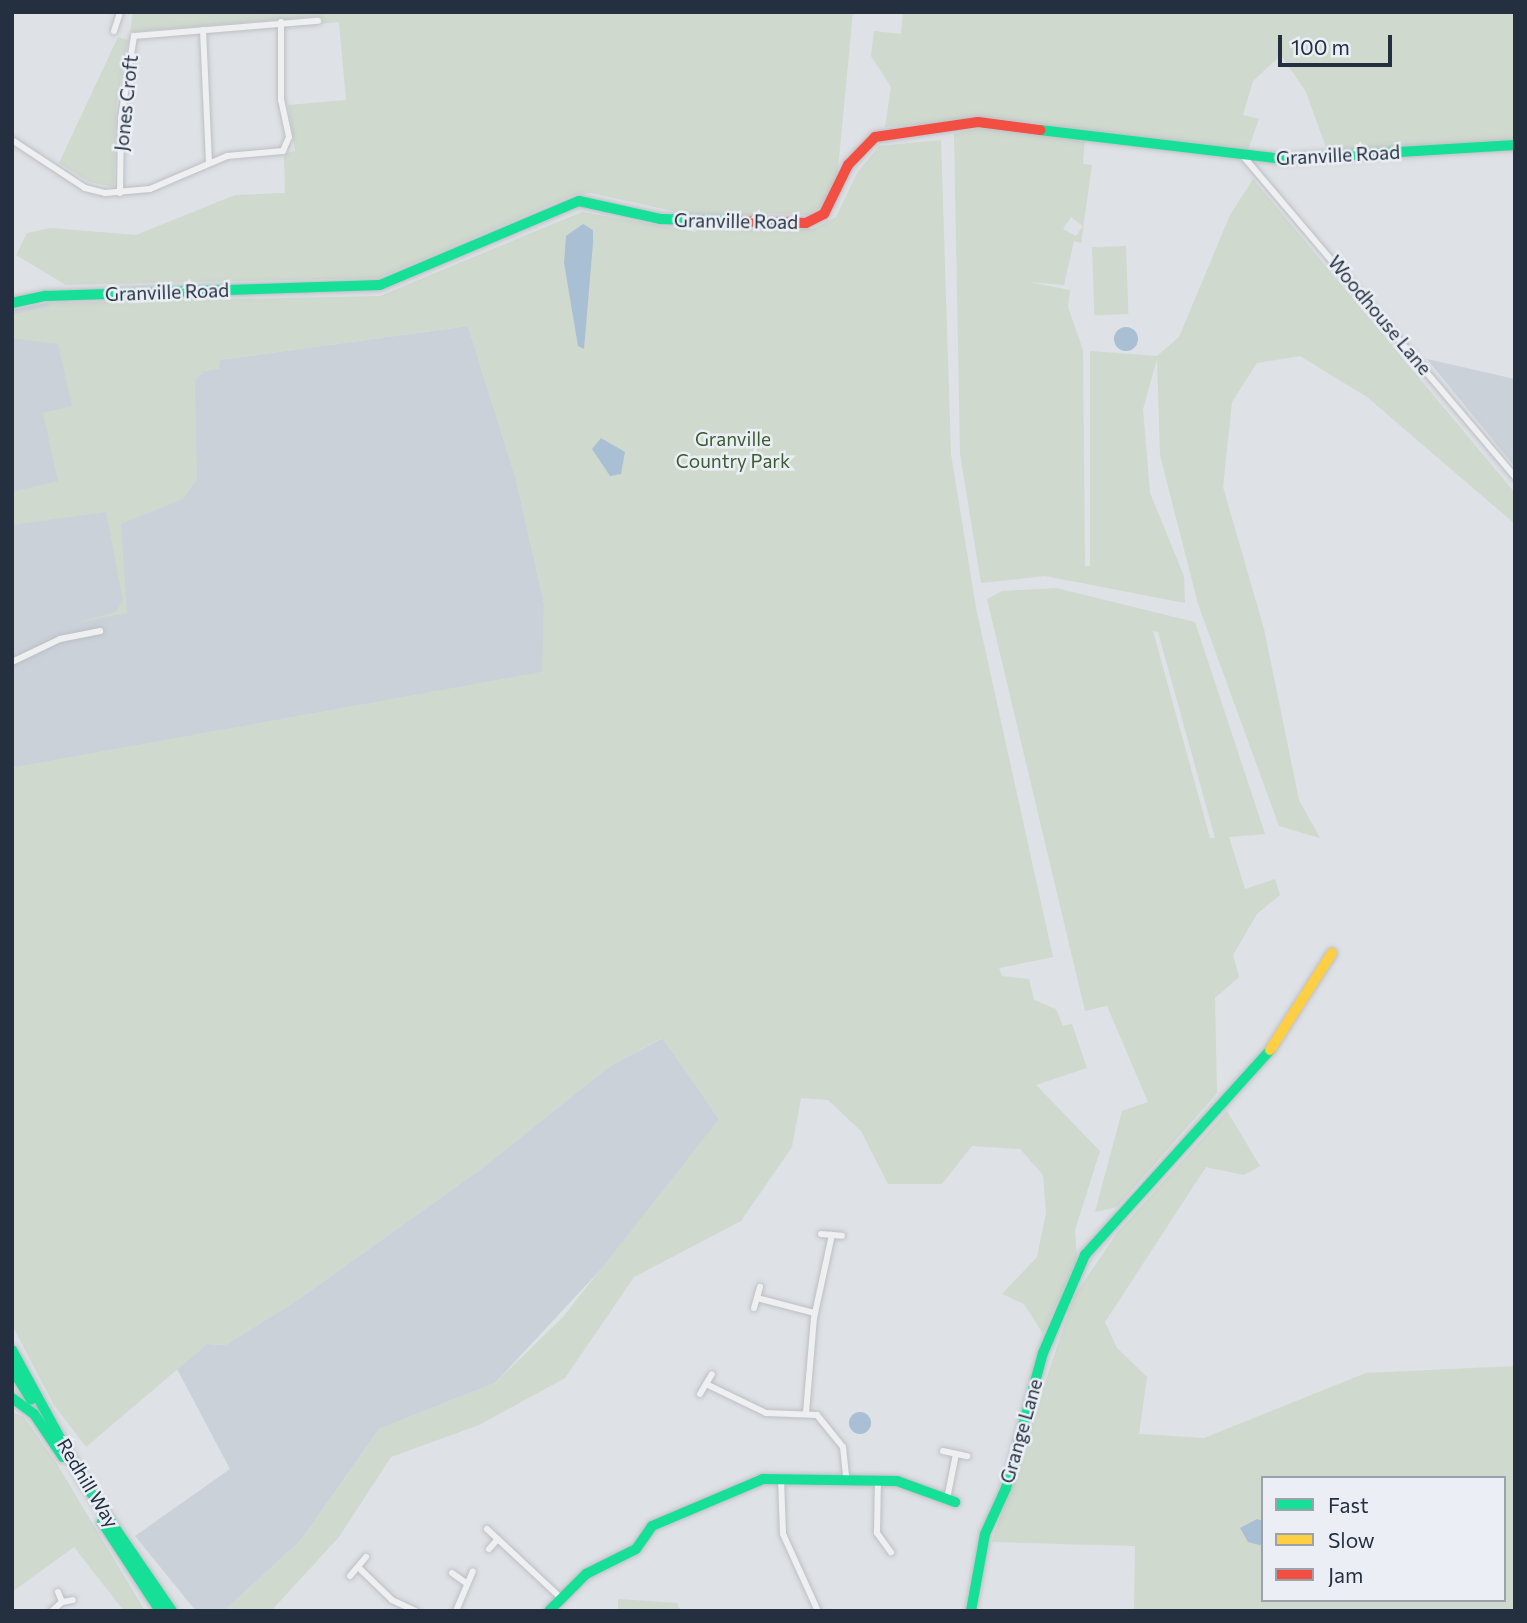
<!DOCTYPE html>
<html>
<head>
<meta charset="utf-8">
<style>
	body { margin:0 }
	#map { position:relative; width:1527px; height:1623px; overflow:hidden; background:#dee1e5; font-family:Commissioner,sans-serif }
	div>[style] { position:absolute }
	.built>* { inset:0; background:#cbd1d9 }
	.green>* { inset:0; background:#cfd9ce; transform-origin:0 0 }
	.water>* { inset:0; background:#a9bfd4 }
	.round { border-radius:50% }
	.roads { filter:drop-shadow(0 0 2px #bcbfc3) drop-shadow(0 0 2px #bcbfc3) }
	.street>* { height:6px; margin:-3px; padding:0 3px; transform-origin:3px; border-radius:3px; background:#edeff1 }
	.fast>* { height:10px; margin:-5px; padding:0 5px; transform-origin:5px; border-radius:5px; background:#16e098 }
	.slow>* { height:10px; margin:-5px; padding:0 5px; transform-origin:5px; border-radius:5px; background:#ffcf43 }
	.jam>* { height:10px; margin:-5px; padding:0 5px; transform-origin:5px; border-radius:5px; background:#f24e42 }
	span { translate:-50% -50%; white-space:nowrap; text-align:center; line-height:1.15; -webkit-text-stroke:5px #ebeff5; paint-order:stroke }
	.street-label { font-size:19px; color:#242f3f }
	.park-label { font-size:19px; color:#395c30 }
	.frame { position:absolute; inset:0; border:14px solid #242f3f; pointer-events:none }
	.legend { position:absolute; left:1261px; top:1476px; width:245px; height:126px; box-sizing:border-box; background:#ebeff5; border:2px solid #9ba2ac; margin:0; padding:9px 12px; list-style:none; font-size:21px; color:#242f3f }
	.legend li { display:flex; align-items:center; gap:14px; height:35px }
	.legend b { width:35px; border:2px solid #9ba2ac }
	.scale { position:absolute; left:1278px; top:35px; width:114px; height:32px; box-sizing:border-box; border:4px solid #242f3f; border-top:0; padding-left:9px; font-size:21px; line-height:24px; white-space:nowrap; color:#242f3f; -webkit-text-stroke:5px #ebeff5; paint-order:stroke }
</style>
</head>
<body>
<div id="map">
	<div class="built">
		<i style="clip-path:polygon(46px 303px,205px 371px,219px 368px,219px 360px,468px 326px,516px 479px,544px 603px,543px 672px,12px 768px,12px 310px)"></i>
		<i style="clip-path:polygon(1427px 359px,1515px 379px,1515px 467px)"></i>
		<i style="clip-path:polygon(663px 1038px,719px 1119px,642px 1225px,495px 1383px,379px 1429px,301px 1540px,224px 1611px,196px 1611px,135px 1536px,230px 1469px,177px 1369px,207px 1344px,225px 1345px,293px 1303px,485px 1166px,610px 1066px)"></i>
	</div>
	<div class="green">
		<i style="clip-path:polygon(133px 12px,853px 12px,837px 179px,822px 207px,807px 215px,759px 213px,759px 231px,813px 229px,836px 217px,857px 173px,879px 146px,941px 140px,951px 454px,976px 608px,1053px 957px,999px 968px,1002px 976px,1029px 979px,1034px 1000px,1056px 1009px,1063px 1026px,1072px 1024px,1087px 1068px,1036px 1085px,1100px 1151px,1075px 1230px,1077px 1259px,1043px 1334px,1024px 1304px,1002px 1294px,1037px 1257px,1046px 1213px,1043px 1175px,1020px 1149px,972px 1146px,942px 1184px,888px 1184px,861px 1131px,828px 1100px,801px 1098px,792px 1147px,741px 1221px,634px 1277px,565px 1378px,479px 1425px,391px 1457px,339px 1537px,271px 1611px,224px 1611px,301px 1540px,379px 1429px,495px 1383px,563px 1317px,719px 1119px,662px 1038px,610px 1066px,485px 1166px,293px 1303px,225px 1345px,207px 1344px,86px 1447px,54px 1405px,12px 1325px,12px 768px,542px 672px,544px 603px,516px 479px,468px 326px,220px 360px,219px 368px,205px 371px,195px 380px,197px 479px,183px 499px,121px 524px,127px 613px,74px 623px,116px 612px,123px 600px,106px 512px,12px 525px,12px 492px,58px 481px,43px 413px,72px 406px,58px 344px,12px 338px,12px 314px,51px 306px,46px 303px,380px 296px,582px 212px,696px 232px,700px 217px,591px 193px,573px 195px,379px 278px,66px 285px,16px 255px,27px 233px,50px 228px,136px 235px,235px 195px,285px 193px,284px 154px,295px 151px,288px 105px,346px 100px,339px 22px,318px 24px,318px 16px,130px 32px)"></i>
		<i style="clip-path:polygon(903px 12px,1515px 12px,1515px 139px,1328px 153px,1306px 92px,1281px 55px,1253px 81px,1243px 115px,1259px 119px,1248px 150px,996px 119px,885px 127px,891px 87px,871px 56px,874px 31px,901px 34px)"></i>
		<i style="clip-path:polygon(118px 37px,128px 40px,116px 107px,114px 187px,89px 182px,59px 163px)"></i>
		<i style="clip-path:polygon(evenodd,980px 128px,1085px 139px,1083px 164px,1092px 165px,1081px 243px,1074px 241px,1064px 285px,1029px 282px,1070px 290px,1068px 307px,1083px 350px,1085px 566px,1090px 566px,1090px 351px,1157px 356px,1179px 337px,1230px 215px,1253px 179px,1515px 493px,1515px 524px,1367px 397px,1300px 356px,1257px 363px,1232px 402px,1223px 487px,1264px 629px,1299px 800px,1320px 838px,1279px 826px,1198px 604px,1160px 455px,1157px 359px,1143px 409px,1150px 493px,1184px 576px,1185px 603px,1045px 576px,981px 583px,960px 454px,954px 134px,980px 128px,1071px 217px,1083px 226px,1076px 236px,1063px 229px,1071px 217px)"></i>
		<i style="left:1126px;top:246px;width:68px;height:34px;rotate:88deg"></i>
		<i style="clip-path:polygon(evenodd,1056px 588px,1195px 622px,1265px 834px,1229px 837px,1245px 889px,1275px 879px,1280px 895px,1257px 914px,1233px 955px,1239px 977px,1215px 998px,1217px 1093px,1117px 1207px,1095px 1212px,1122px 1111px,1148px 1102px,1107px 1006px,1085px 1011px,987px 599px,1002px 591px,1056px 588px,1153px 631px,1158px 632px,1215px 838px,1210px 838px,1153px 631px)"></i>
		<i style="clip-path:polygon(evenodd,1227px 1111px,1260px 1166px,1244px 1175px,1206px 1167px,1105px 1322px,1117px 1348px,1147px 1377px,1139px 1434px,1204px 1438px,1366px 1373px,1515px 1366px,1515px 1611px,1134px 1611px,1135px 1546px,992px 1542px,1074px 1296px,1117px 1233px,1227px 1111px,1263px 1478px,1504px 1478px,1504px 1600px,1263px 1600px,1263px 1478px)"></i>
		<i style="clip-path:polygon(12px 1412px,24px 1417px,57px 1464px,145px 1611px,124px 1611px,74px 1547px,12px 1592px)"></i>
		<i style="clip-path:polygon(618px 1599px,677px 1603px,681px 1611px,618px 1611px)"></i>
	</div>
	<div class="water">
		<i style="clip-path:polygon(583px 224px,593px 230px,593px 243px,584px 349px,578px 346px,564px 263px,566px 236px)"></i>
		<i class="round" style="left:1114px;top:327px;width:24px;height:24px"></i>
		<i style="clip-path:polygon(601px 438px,625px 452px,621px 474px,610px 476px,592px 449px)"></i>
		<i class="round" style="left:849px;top:1412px;width:22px;height:22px"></i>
		<i style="clip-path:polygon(1257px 1519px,1263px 1521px,1263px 1546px,1248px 1542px,1240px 1528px)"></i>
	</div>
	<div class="roads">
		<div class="street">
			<i style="left:203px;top:30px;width:132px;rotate:87.4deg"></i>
			<i style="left:114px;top:31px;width:20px;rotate:-72deg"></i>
			<i style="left:12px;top:140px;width:87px;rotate:33.3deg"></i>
			<i style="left:85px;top:188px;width:21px;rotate:14deg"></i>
			<i style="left:105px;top:193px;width:45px;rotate:-5.1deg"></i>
			<i style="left:150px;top:189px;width:84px;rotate:-23.2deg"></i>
			<i style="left:227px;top:156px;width:56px;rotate:-5.1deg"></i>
			<i style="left:283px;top:151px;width:15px;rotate:-67deg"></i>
			<i style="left:289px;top:137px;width:38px;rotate:-102deg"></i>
			<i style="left:281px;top:100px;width:78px;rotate:-90deg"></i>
			<i style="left:1243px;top:156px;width:421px;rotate:49.7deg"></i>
			<i style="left:120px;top:193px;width:75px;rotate:-89.2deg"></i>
			<i style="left:121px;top:118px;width:83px;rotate:-81deg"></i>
			<i style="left:134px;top:36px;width:185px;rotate:-4.7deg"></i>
			<i style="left:12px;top:662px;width:53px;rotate:-25.6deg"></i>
			<i style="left:60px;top:639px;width:41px;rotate:-11.3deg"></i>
			<i style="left:821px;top:1234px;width:21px;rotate:5deg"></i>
			<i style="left:757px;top:1298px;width:59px;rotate:14.7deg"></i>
			<i style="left:754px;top:1308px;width:22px;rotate:-74deg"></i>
			<i style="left:706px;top:1384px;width:67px;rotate:25.8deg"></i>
			<i style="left:766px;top:1413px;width:51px;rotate:2.2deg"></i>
			<i style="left:817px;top:1415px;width:41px;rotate:50.9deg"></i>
			<i style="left:843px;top:1447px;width:31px;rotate:84deg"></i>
			<i style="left:700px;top:1394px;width:23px;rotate:-59deg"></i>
			<i style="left:806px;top:1413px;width:95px;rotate:-85.2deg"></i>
			<i style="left:814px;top:1318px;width:85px;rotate:-77.8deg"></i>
			<i style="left:943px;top:1451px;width:25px;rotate:12deg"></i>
			<i style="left:781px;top:1479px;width:55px;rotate:87.9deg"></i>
			<i style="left:783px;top:1534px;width:85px;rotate:65.6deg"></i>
			<i style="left:878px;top:1479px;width:54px;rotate:91.1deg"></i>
			<i style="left:877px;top:1533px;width:24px;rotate:54deg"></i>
			<i style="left:947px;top:1499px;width:46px;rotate:-78.7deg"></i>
			<i style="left:487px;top:1529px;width:101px;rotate:43deg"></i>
			<i style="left:489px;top:1549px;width:13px;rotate:-48deg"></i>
			<i style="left:358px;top:1567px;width:47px;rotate:44.1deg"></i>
			<i style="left:392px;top:1600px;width:26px;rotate:25deg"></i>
			<i style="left:452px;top:1573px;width:16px;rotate:35deg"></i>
			<i style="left:350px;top:1576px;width:25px;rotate:-50deg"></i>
			<i style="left:58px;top:1592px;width:11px;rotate:68deg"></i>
			<i style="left:62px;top:1602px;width:11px;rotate:-10deg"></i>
			<i style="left:52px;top:1611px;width:13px;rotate:-42deg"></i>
			<i style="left:456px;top:1611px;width:43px;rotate:-67deg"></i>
		</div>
		<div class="fast">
			<i style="left:1040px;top:130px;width:246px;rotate:6.8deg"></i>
			<i style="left:1284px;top:159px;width:231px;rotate:-3.5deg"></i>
			<i style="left:12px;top:303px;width:35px;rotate:-12deg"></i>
			<i style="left:46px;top:296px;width:334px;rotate:-1.9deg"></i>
			<i style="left:380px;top:285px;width:216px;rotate:-22.9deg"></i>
			<i style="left:579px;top:201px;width:84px;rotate:12.4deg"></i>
			<i style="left:661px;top:219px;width:64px;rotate:1.8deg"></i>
			<i style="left:12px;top:1350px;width:153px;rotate:61.4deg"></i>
			<i style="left:85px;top:1484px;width:154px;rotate:55.6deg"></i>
			<i style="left:12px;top:1369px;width:36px;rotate:58deg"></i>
			<i style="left:12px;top:1398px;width:27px;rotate:36deg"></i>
			<i style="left:34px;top:1414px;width:52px;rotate:56deg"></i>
			<i style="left:102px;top:1522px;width:106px;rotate:56.9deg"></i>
			<i style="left:549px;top:1611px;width:52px;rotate:-45deg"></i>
			<i style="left:586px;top:1574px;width:56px;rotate:-26.6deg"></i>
			<i style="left:636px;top:1549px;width:28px;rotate:-55deg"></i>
			<i style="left:652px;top:1526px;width:121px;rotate:-22.9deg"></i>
			<i style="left:763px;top:1479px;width:134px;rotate:0.9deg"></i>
			<i style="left:897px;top:1481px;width:62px;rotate:19.9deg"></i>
			<i style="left:971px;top:1611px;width:78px;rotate:-79.7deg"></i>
			<i style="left:985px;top:1534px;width:51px;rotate:-65.5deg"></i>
			<i style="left:1006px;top:1488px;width:140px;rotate:-74.7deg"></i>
			<i style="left:1043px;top:1353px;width:107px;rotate:-66.8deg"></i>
			<i style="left:1085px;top:1255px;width:276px;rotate:-47.9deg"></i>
		</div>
		<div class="slow">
			<i style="left:1270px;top:1050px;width:115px;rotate:-57.4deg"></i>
		</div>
		<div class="jam">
			<i style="left:725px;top:221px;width:81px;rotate:1.4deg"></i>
			<i style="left:806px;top:223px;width:20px;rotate:-27deg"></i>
			<i style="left:824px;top:214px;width:55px;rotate:-63.9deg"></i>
			<i style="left:848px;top:165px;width:39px;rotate:-46deg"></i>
			<i style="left:875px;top:137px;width:104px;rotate:-8.3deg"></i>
			<i style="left:978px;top:122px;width:63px;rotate:7.4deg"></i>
		</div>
	</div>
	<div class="street-label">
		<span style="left:126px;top:103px;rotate:-84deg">Jones Croft</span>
		<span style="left:1338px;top:155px;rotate:-3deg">Granville Road</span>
		<span style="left:736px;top:221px;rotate:1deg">Granville Road</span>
		<span style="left:167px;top:292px;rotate:-2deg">Granville Road</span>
		<span style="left:1380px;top:315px;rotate:50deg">Woodhouse Lane</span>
		<span style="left:1021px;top:1431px;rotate:-74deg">Grange Lane</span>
		<span style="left:88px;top:1483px;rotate:59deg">Redhill Way</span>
	</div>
	<div class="park-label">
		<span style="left:733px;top:450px">Granville<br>Country Park</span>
	</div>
	<div class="frame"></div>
	<ul class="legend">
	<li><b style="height:9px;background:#16e098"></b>Fast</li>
	<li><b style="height:9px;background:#ffcf43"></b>Slow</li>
	<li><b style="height:9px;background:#f24e42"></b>Jam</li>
	</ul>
	<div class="scale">100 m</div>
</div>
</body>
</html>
